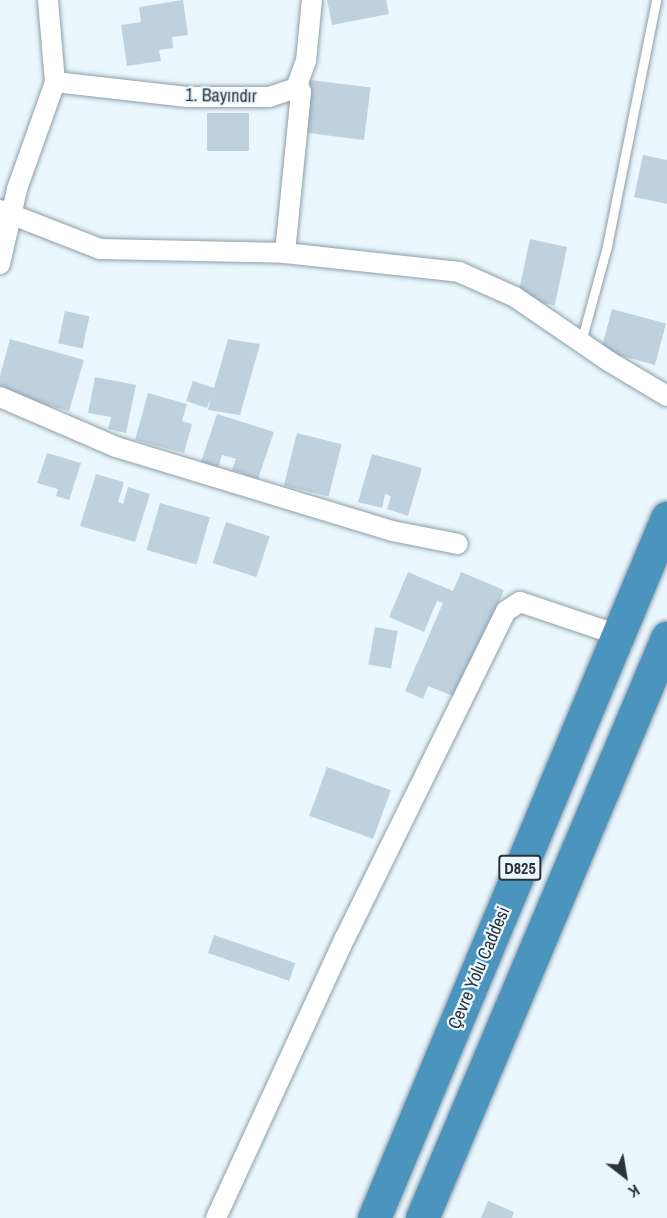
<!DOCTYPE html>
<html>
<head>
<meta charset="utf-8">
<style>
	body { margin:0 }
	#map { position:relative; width:667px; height:1218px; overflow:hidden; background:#ebf7fe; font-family:"Archivo Narrow",sans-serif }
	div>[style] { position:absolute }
	.building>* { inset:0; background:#bfd1dd; transform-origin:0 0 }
	.roads { filter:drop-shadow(0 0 2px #8c9ea9) drop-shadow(0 0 2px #8c9ea9) }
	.lane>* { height:9px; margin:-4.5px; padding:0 4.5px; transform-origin:4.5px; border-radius:4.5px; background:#fff }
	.street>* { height:20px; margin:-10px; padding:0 10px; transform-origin:10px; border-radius:10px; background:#fff }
	.highway>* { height:33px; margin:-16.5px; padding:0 16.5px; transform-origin:16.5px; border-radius:16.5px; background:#4b94be }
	span { translate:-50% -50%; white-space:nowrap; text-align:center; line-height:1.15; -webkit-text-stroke:4.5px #ebf7fe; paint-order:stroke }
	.shield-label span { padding:2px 4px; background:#ebf7fe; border:2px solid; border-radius:4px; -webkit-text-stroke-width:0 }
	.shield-label { font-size:16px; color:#2d3439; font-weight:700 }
	.street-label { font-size:18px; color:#2d3439 }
	.north { position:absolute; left:595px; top:1146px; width:60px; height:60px; -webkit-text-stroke:4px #ebf7fe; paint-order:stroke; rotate:149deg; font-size:16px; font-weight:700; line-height:24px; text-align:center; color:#2d3439 }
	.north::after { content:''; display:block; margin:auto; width:21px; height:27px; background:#2d3439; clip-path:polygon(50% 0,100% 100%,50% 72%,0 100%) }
</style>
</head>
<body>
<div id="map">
	<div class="building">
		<i style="clip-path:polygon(183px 0,188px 35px,172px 37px,173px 48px,159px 50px,161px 61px,127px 66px,121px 25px,141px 22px,139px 7px)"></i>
		<i style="clip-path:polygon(327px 0,386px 0,389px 14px,332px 25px)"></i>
		<i style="left:310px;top:80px;width:61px;height:53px;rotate:7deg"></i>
		<i style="left:207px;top:113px;width:42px;height:38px"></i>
		<i style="clip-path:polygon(643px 155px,667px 160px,667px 204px,634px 197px)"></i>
		<i style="left:530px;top:239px;width:38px;height:60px;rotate:12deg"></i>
		<i style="left:612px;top:309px;width:56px;height:43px;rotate:15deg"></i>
		<i style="left:65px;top:311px;width:25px;height:33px;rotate:12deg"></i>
		<i style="clip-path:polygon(10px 339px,84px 360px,69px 411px,0 392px,0 376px)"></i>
		<i style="clip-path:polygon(228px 339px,260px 344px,240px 415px,208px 410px,211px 397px,207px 408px,186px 401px,193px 381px,214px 388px)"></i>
		<i style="clip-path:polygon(95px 377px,136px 385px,126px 433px,108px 429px,111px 417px,88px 413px)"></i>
		<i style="clip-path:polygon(148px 393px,187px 404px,182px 421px,192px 424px,184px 453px,135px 440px)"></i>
		<i style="clip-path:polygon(217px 414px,274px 432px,258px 479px,232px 470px,236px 459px,222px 455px,218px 468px,201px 462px)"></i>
		<i style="left:297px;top:433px;width:46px;height:54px;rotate:14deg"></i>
		<i style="clip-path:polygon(47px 453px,81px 463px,69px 500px,56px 496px,58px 489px,37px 483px)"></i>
		<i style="clip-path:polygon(372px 454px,422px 468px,408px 516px,387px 509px,391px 496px,385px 494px,382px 508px,358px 502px)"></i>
		<i style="clip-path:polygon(96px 474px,124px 482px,118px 502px,123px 504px,128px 487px,150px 494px,135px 542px,80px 526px)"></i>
		<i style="left:160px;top:503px;width:52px;height:49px;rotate:16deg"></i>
		<i style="left:226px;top:522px;width:46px;height:43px;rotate:18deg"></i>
		<i style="clip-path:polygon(408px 572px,453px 591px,461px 572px,504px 590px,458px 698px,428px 686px,423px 699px,405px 691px,443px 603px,437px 601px,424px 632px,389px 617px)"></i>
		<i style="left:375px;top:627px;width:23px;height:38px;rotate:10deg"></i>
		<i style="left:327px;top:767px;width:68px;height:52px;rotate:20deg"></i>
		<i style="left:214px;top:935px;width:86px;height:19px;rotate:19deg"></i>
		<i style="clip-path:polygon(488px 1201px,514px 1212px,512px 1218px,481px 1218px)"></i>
	</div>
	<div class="roads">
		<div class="lane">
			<i style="left:581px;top:342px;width:99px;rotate:-74.8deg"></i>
			<i style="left:607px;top:246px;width:251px;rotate:-78.7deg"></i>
		</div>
		<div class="street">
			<i style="left:55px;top:82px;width:133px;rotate:6.5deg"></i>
			<i style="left:187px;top:97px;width:82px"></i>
			<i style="left:269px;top:97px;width:28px;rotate:-18deg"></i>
			<i style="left:296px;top:88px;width:29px;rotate:-70deg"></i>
			<i style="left:306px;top:61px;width:61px;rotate:-84.4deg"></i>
			<i style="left:0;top:210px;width:107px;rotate:21.3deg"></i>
			<i style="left:100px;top:249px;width:185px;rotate:1.2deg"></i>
			<i style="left:285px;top:253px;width:175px;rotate:6.2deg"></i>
			<i style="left:459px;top:272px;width:61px;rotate:24.1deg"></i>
			<i style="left:515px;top:297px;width:115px;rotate:34.4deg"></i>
			<i style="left:610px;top:362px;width:66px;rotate:30.8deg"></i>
			<i style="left:285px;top:253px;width:162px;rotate:-84.3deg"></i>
			<i style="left:301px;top:92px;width:9px;rotate:-111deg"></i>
			<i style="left:0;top:264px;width:77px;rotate:-77.2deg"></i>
			<i style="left:17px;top:189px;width:114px;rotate:-70.4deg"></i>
			<i style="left:55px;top:82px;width:82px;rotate:-94.9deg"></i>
			<i style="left:0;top:397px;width:126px;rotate:23.3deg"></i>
			<i style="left:116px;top:447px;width:288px;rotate:16.9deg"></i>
			<i style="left:392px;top:531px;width:67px;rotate:11.1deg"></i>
			<i style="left:216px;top:1218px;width:308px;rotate:-65.3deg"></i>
			<i style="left:345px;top:938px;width:364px;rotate:-63.8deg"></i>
			<i style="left:506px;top:611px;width:17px;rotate:-33deg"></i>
			<i style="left:520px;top:602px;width:103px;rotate:18.6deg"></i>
		</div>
		<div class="highway">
			<i style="left:374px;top:1218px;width:759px;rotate:-67.29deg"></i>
			<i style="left:422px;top:1218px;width:630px;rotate:-67.1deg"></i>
		</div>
	</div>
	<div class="shield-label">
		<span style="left:520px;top:868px">D825</span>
	</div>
	<div class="street-label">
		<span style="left:221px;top:96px;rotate:1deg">1. Bayındır</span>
		<span style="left:479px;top:968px;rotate:-67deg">Çevre Yolu Caddesi</span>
	</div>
	<div class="north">K</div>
</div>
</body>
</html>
